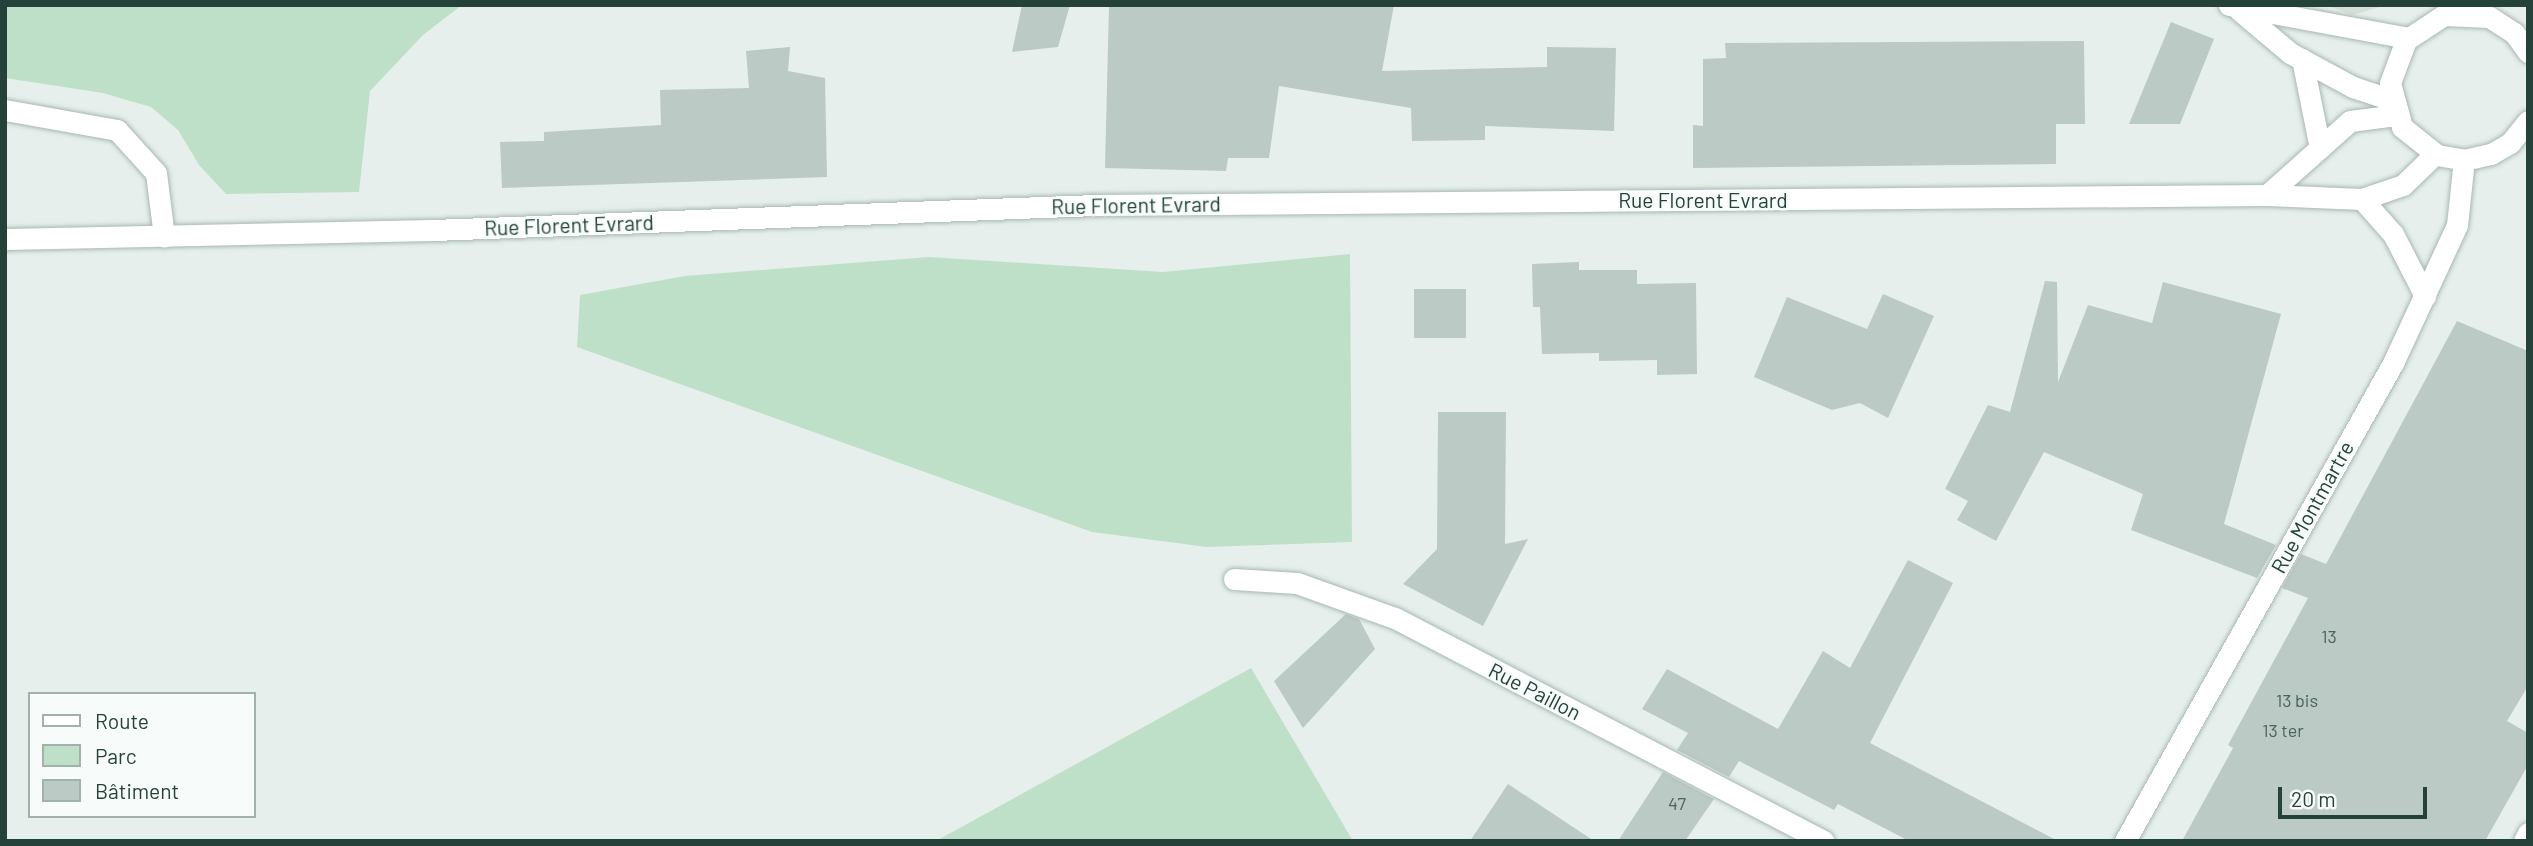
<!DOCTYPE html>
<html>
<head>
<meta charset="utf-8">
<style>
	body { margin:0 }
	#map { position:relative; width:2533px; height:846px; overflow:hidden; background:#e6efeb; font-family:Barlow,sans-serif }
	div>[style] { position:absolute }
	.built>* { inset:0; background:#d4dfda }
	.green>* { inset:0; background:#bfe0c8 }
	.building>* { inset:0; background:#bbcac4; transform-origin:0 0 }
	.roads { filter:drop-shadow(0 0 2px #a8b8b2) drop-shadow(0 0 2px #a8b8b2) }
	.minor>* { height:21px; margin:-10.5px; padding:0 10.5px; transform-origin:10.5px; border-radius:10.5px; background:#fff }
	span { translate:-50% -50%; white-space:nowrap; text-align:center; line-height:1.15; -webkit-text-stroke:5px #f7fbf9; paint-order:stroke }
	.number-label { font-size:18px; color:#4a645c }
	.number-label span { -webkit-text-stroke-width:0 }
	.street-label { font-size:21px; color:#24423a }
	.frame { position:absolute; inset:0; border:7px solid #24423a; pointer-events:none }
	.legend { position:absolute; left:28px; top:692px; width:228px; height:126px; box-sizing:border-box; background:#f7fbf9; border:2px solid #a3b1ad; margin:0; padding:9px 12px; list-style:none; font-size:21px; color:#24423a }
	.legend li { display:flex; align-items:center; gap:14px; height:35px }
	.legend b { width:35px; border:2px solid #a3b1ad }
	.scale { position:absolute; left:2278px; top:787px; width:149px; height:32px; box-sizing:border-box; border:4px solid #24423a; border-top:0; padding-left:9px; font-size:21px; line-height:24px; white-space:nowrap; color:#24423a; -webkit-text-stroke:5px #f7fbf9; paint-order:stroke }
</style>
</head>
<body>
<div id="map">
	<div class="built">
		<i style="clip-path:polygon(2326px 5px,2387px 5px,2352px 15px)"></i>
	</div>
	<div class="green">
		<i style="clip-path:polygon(5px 5px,462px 5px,423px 35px,370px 91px,359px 192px,226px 194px,199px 165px,178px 130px,151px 107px,103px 93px,5px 78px)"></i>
		<i style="clip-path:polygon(1350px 254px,1352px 542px,1207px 547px,1092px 532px,577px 347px,580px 295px,685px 276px,929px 257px,1163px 272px)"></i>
		<i style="clip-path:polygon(1251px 668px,1353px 841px,936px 841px)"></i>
	</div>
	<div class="building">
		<i style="clip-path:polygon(1022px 5px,1070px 5px,1058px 47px,1012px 52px)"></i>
		<i style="clip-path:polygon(1109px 5px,1394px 5px,1382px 71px,1547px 67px,1547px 47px,1616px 48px,1614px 131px,1485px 126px,1485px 140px,1412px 141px,1411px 108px,1279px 86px,1269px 158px,1228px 158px,1226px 171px,1105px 168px)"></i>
		<i style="clip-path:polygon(2171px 22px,2214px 39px,2180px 124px,2129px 124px)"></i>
		<i style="clip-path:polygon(2084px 41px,2085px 124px,2056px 124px,2056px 164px,1693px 168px,1693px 125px,1703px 126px,1703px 59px,1726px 58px,1725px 43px)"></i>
		<i style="clip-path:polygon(790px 47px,788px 71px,825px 78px,827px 177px,502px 188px,500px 142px,544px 141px,544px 132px,661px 125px,660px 90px,749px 88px,746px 51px)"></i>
		<i style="clip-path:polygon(1579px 262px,1579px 270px,1637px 270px,1637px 284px,1696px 283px,1697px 374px,1657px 375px,1657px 360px,1599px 361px,1599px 353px,1542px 354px,1540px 307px,1533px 307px,1532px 264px)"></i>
		<i style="clip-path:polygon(2045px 281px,2057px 282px,2058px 382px,2088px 305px,2152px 323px,2163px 282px,2281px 314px,2224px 524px,2276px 545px,2257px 578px,2131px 530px,2143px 494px,2044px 452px,1996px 541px,1957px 520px,1968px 501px,1945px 489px,1988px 405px,2010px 412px)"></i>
		<i style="left:1466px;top:289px;width:49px;height:52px;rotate:90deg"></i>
		<i style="clip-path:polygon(1883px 294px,1934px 316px,1888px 418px,1860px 403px,1832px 410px,1754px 377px,1787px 297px,1867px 329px)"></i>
		<i style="clip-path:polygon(2457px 321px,2528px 351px,2528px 686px,2507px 721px,2528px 733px,2528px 765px,2485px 841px,2182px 841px,2233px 748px,2228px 745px,2308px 598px,2282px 588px,2301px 554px,2326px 564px)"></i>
		<i style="clip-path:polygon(1438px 412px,1506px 412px,1505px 544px,1528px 539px,1483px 626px,1403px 584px,1437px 549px)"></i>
		<i style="clip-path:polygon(1908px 560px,1953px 583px,1870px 743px,2058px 841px,1909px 841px,1838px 804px,1834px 810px,1739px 761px,1729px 777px,1677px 750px,1688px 733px,1642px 709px,1667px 669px,1778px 729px,1823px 651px,1850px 668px)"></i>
		<i style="clip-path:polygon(1346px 614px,1359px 619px,1375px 649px,1303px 728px,1274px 681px)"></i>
		<i style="clip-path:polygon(1663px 772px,1714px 799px,1685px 841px,1618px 841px)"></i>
		<i style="clip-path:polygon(1508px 784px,1594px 841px,1470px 841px)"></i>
	</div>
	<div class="roads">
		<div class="minor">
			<i style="left:2229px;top:5px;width:182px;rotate:10.4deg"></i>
			<i style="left:2239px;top:10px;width:67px;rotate:40.1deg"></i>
			<i style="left:2290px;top:53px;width:72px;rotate:28.4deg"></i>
			<i style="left:2353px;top:87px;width:41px;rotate:18.4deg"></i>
			<i style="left:2528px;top:52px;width:24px;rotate:-126deg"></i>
			<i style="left:2514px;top:33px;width:30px;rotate:-147deg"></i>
			<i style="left:2489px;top:17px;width:45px;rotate:-177.5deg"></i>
			<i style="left:2444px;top:15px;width:45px;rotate:146.7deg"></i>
			<i style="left:2406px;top:40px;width:46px;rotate:110.4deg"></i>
			<i style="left:2390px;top:83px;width:46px;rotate:74.7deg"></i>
			<i style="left:2402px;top:127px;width:45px;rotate:38.7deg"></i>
			<i style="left:2437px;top:155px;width:27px;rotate:10deg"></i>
			<i style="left:2464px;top:160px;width:28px;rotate:-13deg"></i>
			<i style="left:2491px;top:154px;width:22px;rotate:-30deg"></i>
			<i style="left:2510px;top:143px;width:28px;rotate:-51deg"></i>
			<i style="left:2302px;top:59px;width:91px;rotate:78.6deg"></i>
			<i style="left:5px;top:110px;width:114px;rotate:10.1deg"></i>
			<i style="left:117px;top:130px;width:58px;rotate:47.8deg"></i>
			<i style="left:156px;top:173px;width:64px;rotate:82.8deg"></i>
			<i style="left:2267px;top:195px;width:111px;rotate:-41.7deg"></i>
			<i style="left:2350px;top:121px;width:46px;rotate:-7.4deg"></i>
			<i style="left:2362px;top:199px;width:47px;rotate:48.5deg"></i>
			<i style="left:2393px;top:234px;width:70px;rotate:62.7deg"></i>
			<i style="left:5px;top:239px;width:428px;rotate:-1.2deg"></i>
			<i style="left:433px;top:230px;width:664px;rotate:-2.16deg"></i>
			<i style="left:1097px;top:205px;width:1170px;rotate:-0.49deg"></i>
			<i style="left:2267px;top:195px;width:95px;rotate:2.4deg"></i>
			<i style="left:2362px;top:199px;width:43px;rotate:-18.9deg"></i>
			<i style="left:2403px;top:185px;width:45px;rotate:-44.1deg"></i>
			<i style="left:1234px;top:579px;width:63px;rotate:3.6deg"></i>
			<i style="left:1297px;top:583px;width:104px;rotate:19.7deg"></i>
			<i style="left:1395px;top:618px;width:483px;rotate:27.5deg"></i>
			<i style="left:2125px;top:841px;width:548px;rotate:-60.72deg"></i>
			<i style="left:2393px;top:363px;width:152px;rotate:-65.1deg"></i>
			<i style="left:2457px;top:225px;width:65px;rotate:-83.9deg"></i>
			<i style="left:2524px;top:841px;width:9px;rotate:-63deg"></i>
		</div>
	</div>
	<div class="number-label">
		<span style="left:2329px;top:636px">13</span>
		<span style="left:2297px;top:700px">13 bis</span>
		<span style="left:2283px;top:730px">13 ter</span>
		<span style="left:1677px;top:803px">47</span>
	</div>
	<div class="street-label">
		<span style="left:1703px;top:200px">Rue Florent Evrard</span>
		<span style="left:1136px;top:205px;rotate:-1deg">Rue Florent Evrard</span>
		<span style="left:569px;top:225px;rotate:-2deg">Rue Florent Evrard</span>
		<span style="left:2312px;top:507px;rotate:-61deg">Rue Montmartre</span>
		<span style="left:1535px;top:691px;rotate:27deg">Rue Paillon</span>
	</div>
	<div class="frame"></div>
	<ul class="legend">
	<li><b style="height:9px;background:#fff"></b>Route</li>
	<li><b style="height:19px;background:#bfe0c8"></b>Parc</li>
	<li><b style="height:19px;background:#bbcac4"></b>Bâtiment</li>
	</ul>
	<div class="scale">20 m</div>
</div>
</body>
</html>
